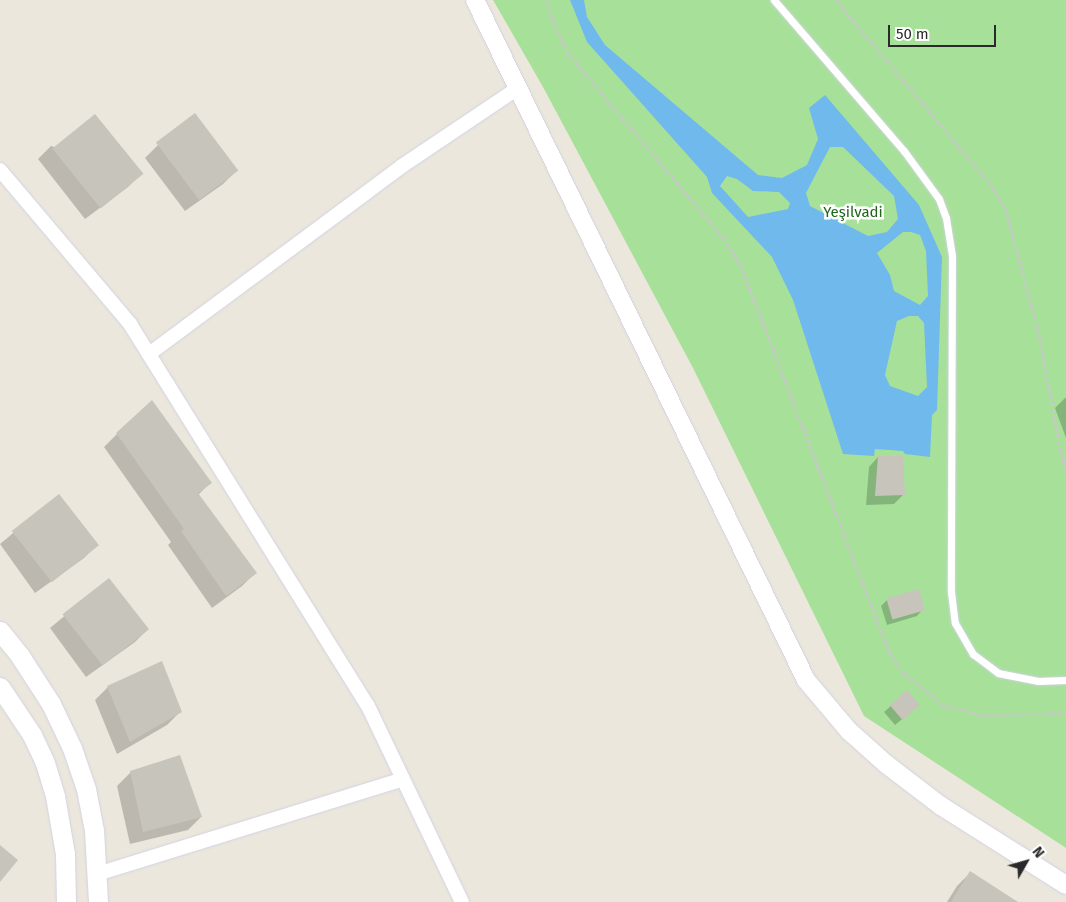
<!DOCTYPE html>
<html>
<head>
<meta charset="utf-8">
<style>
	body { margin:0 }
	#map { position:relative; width:1066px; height:902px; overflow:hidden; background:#ece7dc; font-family:"Fira Sans",sans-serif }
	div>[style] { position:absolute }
	.green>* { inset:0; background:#a7e199 }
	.water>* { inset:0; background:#70b9ec }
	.shadow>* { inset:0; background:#0003 }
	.building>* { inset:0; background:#c7c4bc; transform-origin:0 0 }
	.path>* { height:2.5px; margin-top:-1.25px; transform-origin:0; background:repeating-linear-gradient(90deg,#c8c8c8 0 4px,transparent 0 6.5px) }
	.roads { filter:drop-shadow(0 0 1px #d1d2e2) drop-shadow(0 0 1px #d1d2e2) }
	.service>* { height:7px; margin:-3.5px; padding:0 3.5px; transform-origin:3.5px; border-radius:3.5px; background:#fff }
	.minor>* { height:14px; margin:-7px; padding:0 7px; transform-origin:7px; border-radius:7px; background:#fff }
	.tertiary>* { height:18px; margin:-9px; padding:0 9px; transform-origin:9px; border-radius:9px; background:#fff }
	.secondary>* { height:19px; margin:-9.5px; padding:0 9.5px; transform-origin:9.5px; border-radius:9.5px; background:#fff }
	span { translate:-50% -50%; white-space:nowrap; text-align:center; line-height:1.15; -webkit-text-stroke:5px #fff; paint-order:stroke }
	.park-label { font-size:15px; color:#1f661b }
	.north { position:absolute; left:1001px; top:837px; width:50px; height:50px; -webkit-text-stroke:4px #fff; paint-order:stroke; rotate:52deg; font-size:14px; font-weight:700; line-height:20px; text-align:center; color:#2a2a2a }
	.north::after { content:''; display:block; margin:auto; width:18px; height:22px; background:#2a2a2a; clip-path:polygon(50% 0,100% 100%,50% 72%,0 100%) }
	.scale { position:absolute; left:888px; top:25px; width:108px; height:22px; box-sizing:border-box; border:2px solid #2a2a2a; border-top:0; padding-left:6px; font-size:15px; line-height:18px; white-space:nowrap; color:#2a2a2a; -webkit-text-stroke:4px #fff; paint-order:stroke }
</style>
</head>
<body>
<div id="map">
	<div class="green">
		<i style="clip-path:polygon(493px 0,1066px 0,1066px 848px,864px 716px,693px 368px,543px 87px)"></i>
	</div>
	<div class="water">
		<i style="clip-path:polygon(evenodd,570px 0,584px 0,587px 17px,605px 45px,758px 175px,782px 178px,807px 165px,818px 139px,809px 108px,825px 95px,919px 205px,942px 257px,937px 410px,932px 415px,930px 457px,905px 454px,903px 451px,875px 449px,874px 456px,843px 454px,793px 300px,772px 257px,712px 193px,707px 177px,587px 42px,570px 0,830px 147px,843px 147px,894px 196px,898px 219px,887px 232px,868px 236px,810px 206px,806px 193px,830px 147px,570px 0,727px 176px,737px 179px,753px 191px,779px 192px,790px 203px,788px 209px,748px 217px,720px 186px,727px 176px,570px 0,903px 232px,911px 232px,920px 235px,926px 251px,928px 296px,920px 305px,894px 291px,890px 275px,877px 253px,903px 232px,570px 0,909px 316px,918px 316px,924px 323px,927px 387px,918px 396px,890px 386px,885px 375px,897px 321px,909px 316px)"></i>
	</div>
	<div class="shadow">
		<i style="clip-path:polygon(158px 145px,236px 171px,223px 184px,185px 211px,145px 158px)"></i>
		<i style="clip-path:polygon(51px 146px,141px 174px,128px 187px,85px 219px,38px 159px)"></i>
		<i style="clip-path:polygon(1065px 398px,1066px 398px,1066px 438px,1055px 408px)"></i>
		<i style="clip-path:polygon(117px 434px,210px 483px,198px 495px,255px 573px,242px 586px,212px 608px,168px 545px,171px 542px,104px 447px)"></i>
		<i style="clip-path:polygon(878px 457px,904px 494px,894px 504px,866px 505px,869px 467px)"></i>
		<i style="clip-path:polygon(58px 496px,97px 545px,84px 558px,35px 593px,0 544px)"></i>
		<i style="clip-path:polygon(109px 579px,148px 629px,135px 642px,86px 677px,50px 628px)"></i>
		<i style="clip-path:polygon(887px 600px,923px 609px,917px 616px,887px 625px,881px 606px)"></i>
		<i style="clip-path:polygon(108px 687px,180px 712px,167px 725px,117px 754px,95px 700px)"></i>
		<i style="clip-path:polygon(907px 692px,912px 711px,895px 725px,884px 712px)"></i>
		<i style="clip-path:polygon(131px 772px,201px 817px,188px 830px,130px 844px,117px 786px)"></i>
		<i style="clip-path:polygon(970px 873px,1016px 902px,947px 902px,957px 886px)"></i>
	</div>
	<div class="building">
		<i style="left:195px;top:113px;width:72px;height:49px;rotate:53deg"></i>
		<i style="left:95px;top:114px;width:77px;height:55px;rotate:51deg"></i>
		<i style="clip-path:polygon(152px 400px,212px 483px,198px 493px,257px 573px,226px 596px,181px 531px,184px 529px,116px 433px)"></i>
		<i style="clip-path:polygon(878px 456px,903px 456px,905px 495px,875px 496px)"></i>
		<i style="left:59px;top:494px;width:65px;height:60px;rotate:52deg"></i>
		<i style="left:109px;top:578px;width:65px;height:59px;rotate:52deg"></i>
		<i style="left:919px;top:589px;width:22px;height:34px;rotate:74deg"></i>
		<i style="clip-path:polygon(162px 661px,182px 712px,130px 742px,107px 686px)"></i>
		<i style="left:907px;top:690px;width:20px;height:23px;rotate:49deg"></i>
		<i style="clip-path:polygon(180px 755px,202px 817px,143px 832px,130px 771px)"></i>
		<i style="clip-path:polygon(0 845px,18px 860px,0 882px)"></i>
		<i style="clip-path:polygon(970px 871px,1018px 902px,951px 902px)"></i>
	</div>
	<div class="path">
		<i style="left:547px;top:0;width:8px;rotate:83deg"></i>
		<i style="left:548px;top:8px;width:48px;rotate:66.6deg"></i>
		<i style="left:567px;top:52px;width:242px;rotate:49.9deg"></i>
		<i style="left:723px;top:237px;width:31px;rotate:57deg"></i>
		<i style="left:740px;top:263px;width:421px;rotate:69deg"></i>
		<i style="left:891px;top:656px;width:23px;rotate:52deg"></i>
		<i style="left:905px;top:674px;width:48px;rotate:39deg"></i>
		<i style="left:942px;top:704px;width:40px;rotate:16deg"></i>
		<i style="left:980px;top:715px;width:86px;rotate:-1.3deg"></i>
		<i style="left:836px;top:0;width:236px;rotate:50deg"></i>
		<i style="left:988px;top:181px;width:33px;rotate:57deg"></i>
		<i style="left:1006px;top:209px;width:133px;rotate:75.2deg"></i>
		<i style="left:1040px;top:338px;width:111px;rotate:79.6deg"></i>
		<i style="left:1060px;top:447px;width:23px;rotate:75deg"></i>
	</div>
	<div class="roads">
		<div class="service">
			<i style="left:774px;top:0;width:199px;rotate:49.3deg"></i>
			<i style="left:904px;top:151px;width:59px;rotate:53.9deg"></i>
			<i style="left:939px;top:199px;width:20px;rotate:70deg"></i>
			<i style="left:946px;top:218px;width:38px;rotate:81deg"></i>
			<i style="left:952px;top:256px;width:336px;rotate:90.2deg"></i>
			<i style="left:951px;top:592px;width:31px;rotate:83deg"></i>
			<i style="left:955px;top:623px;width:36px;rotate:60deg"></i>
			<i style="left:973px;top:654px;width:31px;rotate:37deg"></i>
			<i style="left:998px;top:673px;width:41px;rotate:11.3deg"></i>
			<i style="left:1038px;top:681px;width:28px;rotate:-2deg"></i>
		</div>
		<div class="minor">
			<i style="left:0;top:170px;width:202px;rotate:49.8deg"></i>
			<i style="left:130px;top:324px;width:450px;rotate:58.1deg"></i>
			<i style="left:368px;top:706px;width:217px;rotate:64.4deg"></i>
			<i style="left:149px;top:354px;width:315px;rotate:-36.6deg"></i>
			<i style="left:402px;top:166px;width:140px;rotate:-33.9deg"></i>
			<i style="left:97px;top:874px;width:320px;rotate:-17.2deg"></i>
		</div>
		<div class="tertiary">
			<i style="left:475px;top:0;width:756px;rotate:64.04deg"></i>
			<i style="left:806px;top:680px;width:67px;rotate:49.9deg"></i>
			<i style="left:849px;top:731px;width:50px;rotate:41.7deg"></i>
			<i style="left:886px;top:764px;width:69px;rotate:37.4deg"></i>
			<i style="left:941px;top:806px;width:148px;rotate:32.3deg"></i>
		</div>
		<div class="secondary">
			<i style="left:0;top:631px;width:32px;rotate:51deg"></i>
			<i style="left:20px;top:656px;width:57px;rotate:57.1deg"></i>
			<i style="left:51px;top:704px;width:49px;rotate:64.5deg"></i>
			<i style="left:72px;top:748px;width:43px;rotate:71.1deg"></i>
			<i style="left:86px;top:789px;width:42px;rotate:79deg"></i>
			<i style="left:94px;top:830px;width:72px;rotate:86.8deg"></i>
			<i style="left:0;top:687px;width:58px;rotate:56.3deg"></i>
			<i style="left:32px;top:735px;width:31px;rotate:65deg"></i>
			<i style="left:45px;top:763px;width:34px;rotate:73deg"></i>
			<i style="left:55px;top:796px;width:59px;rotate:80.2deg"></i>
			<i style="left:65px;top:854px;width:48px;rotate:88.8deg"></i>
		</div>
	</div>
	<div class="park-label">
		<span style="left:853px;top:213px">Yeşilvadi</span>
	</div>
	<div class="north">N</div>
	<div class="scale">50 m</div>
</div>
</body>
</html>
